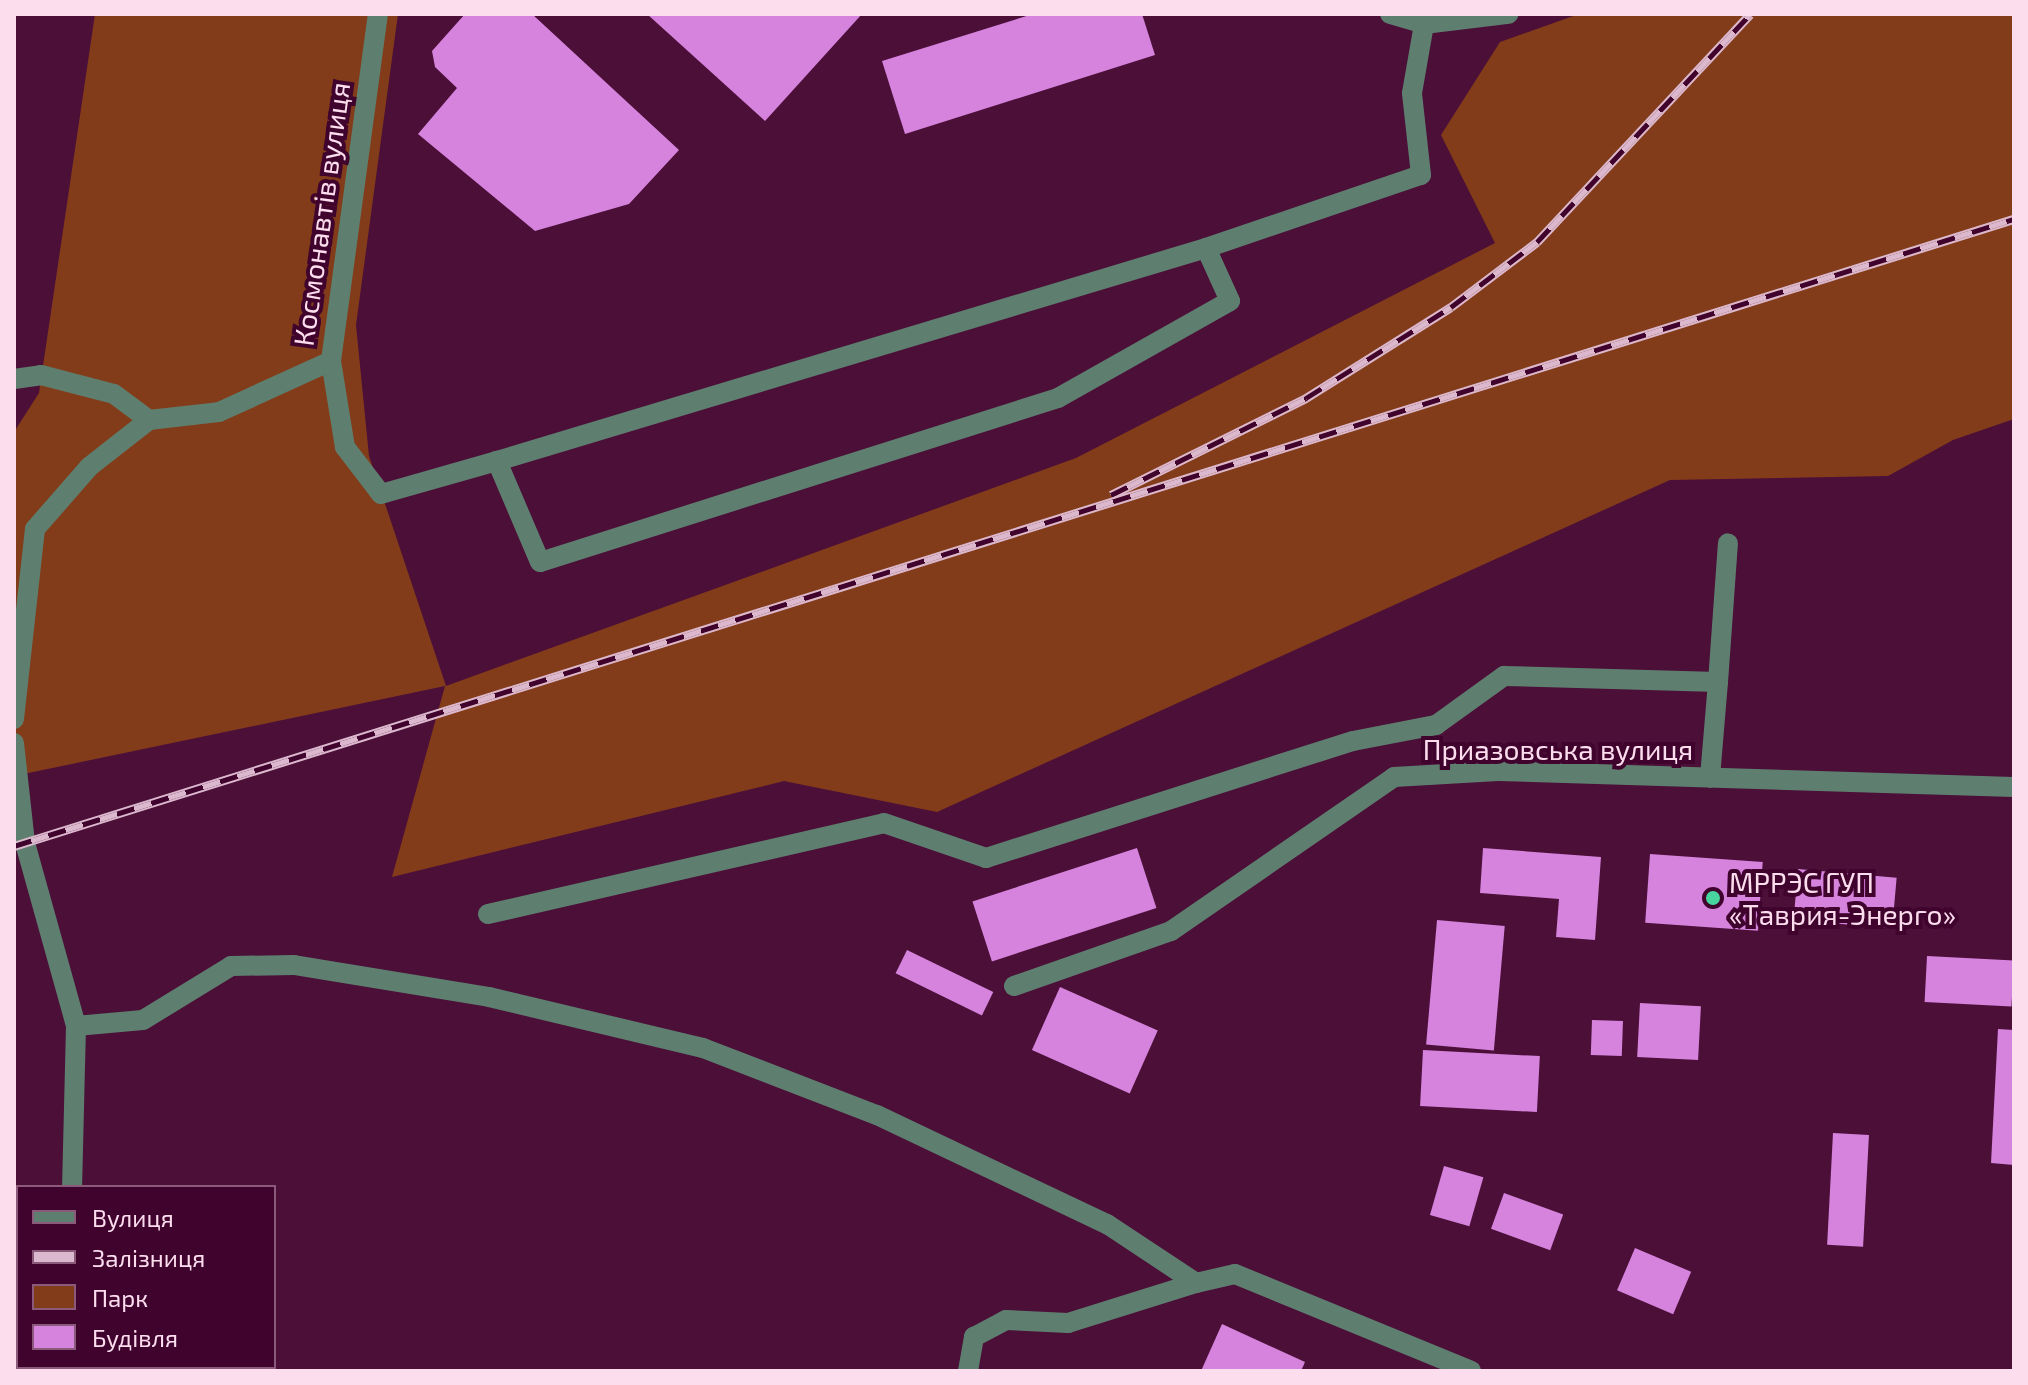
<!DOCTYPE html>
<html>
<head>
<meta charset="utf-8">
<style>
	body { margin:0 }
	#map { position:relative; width:2028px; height:1385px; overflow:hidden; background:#4b0f38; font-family:"Exo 2",sans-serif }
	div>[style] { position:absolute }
	.green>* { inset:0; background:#833c1a }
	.building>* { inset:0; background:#d583dd; transform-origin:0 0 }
	.minor>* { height:20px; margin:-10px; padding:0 10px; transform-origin:10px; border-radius:10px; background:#5e7f6f }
	.rail>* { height:9px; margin-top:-4.5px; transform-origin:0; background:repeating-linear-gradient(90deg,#3f032d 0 18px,#dcb8ce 0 36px); box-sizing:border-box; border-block:2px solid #dcb8ce }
	.dots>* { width:22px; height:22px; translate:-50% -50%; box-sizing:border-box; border:4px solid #3f032d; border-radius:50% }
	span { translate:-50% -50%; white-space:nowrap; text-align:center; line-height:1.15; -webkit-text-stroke:8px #3f032d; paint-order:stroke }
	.street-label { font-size:28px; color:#fcddee }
	.poi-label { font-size:28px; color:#fcddee }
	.left { translate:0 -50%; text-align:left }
	.frame { position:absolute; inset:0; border:16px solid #fcddee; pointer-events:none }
	.legend { position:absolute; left:16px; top:1185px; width:260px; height:184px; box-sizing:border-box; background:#3f032d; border:2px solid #8b5a7a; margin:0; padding:10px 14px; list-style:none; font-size:24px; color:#fcddee }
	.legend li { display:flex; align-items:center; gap:16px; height:40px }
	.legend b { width:40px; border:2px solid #8b5a7a }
</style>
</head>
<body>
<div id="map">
	<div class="green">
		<i style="clip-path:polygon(95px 14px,398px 14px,356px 325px,369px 456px,446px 686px,1076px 458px,1495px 243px,1441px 135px,1500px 42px,1579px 14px,2014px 14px,2014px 419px,1953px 440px,1888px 476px,1670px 480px,937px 812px,784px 781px,392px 877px,445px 686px,14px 776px,14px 432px,39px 393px)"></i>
	</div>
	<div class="building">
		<i style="clip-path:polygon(465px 14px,532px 14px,679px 150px,629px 204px,535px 231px,418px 134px,457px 88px,435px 67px,432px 51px)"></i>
		<i style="clip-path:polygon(647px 14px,862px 14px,765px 121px)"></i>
		<i style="clip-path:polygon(1033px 14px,1142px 14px,1155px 55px,905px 134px,882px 61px)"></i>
		<i style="left:1137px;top:848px;width:63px;height:173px;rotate:72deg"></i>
		<i style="clip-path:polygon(1483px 848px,1601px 857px,1595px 940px,1556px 937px,1559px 899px,1480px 893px)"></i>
		<i style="left:1650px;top:854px;width:113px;height:69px;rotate:4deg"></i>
		<i style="left:1798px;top:869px;width:99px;height:51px;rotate:5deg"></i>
		<i style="left:1437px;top:920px;width:68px;height:125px;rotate:5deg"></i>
		<i style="left:907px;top:950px;width:96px;height:26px;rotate:26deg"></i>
		<i style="left:1927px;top:956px;width:87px;height:46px;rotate:3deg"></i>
		<i style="left:1060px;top:987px;width:107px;height:69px;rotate:24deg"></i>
		<i style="left:1640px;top:1003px;width:61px;height:54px;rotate:3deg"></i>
		<i style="left:1592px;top:1020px;width:31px;height:35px;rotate:2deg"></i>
		<i style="clip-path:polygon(1998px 1029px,2014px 1030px,2014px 1165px,1991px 1163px)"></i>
		<i style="left:1423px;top:1050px;width:117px;height:56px;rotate:3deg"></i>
		<i style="left:1833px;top:1133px;width:36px;height:112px;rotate:3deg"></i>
		<i style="left:1444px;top:1166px;width:41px;height:51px;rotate:16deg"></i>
		<i style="left:1504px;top:1193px;width:63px;height:38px;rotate:20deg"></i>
		<i style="left:1635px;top:1248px;width:61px;height:46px;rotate:23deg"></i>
		<i style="clip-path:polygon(1222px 1324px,1305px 1362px,1301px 1371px,1201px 1371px)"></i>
	</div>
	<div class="minor">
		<i style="left:1390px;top:14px;width:35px;rotate:16deg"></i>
		<i style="left:1424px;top:24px;width:85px;rotate:-6.8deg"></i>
		<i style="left:1206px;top:248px;width:58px;rotate:65.6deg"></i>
		<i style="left:1230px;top:301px;width:197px;rotate:150.6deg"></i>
		<i style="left:1058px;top:398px;width:543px;rotate:162.43deg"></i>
		<i style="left:540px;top:562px;width:110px;rotate:-113.1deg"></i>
		<i style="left:497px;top:461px;width:740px;rotate:-16.72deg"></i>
		<i style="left:1206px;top:248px;width:227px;rotate:-18.8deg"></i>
		<i style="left:1421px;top:175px;width:82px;rotate:-96.3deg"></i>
		<i style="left:1412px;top:93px;width:70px;rotate:-80.1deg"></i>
		<i style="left:331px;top:361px;width:87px;rotate:80.8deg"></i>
		<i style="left:345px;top:447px;width:59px;rotate:52.5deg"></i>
		<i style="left:381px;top:494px;width:121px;rotate:-15.9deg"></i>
		<i style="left:14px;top:379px;width:27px;rotate:-8deg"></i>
		<i style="left:41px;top:375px;width:75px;rotate:14.6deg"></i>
		<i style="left:114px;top:394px;width:44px;rotate:36.6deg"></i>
		<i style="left:1718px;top:682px;width:139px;rotate:-85.9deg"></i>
		<i style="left:14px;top:719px;width:191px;rotate:-83.7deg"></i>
		<i style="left:35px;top:529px;width:82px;rotate:-48.9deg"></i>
		<i style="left:89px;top:467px;width:76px;rotate:-38.1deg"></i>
		<i style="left:149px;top:420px;width:70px;rotate:-6.5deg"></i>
		<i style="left:219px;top:412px;width:123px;rotate:-24.5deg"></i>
		<i style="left:331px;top:361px;width:350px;rotate:-82.3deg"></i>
		<i style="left:14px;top:743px;width:101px;rotate:83.7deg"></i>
		<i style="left:25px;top:843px;width:190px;rotate:74.4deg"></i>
		<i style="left:76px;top:1026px;width:161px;rotate:91.4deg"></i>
		<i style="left:488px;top:914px;width:406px;rotate:-12.9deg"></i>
		<i style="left:884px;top:823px;width:108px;rotate:18.9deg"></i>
		<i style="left:986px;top:858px;width:385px;rotate:-17.7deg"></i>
		<i style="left:1353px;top:741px;width:85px;rotate:-10.9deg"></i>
		<i style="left:1436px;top:725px;width:84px;rotate:-35.8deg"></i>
		<i style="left:1504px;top:676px;width:214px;rotate:1.6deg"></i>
		<i style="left:1718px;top:682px;width:96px;rotate:94.8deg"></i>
		<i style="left:1014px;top:986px;width:166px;rotate:-19.3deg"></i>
		<i style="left:1171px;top:931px;width:271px;rotate:-34.6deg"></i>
		<i style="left:1394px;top:777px;width:104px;rotate:-3.3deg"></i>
		<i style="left:1498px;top:771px;width:516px;rotate:1.78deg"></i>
		<i style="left:76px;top:1026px;width:67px;rotate:-5.1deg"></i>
		<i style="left:143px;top:1020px;width:103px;rotate:-31.5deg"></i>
		<i style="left:231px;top:966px;width:63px;rotate:-0.9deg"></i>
		<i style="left:294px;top:965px;width:198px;rotate:9.3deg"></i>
		<i style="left:489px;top:997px;width:220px;rotate:13.4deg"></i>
		<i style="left:703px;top:1048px;width:186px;rotate:21.1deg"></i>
		<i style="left:877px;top:1115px;width:255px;rotate:25.4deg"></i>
		<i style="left:1107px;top:1224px;width:107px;rotate:33.5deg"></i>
		<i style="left:1196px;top:1283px;width:40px;rotate:-13deg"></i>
		<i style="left:1235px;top:1274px;width:255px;rotate:22.3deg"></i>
		<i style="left:54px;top:1371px;width:4px;rotate:-76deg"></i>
		<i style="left:968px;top:1371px;width:35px;rotate:-80deg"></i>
		<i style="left:974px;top:1337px;width:36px;rotate:-28deg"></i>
		<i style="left:1006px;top:1320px;width:62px;rotate:2.8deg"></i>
		<i style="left:1068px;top:1323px;width:134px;rotate:-17.4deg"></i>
	</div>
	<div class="rail">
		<i style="left:1111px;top:495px;width:218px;rotate:-26.4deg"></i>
		<i style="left:1306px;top:398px;width:171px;rotate:-32.1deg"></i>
		<i style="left:1451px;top:307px;width:108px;rotate:-37.1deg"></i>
		<i style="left:1537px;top:242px;width:312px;rotate:-46.9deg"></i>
		<i style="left:14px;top:846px;width:2096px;rotate:-17.41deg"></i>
	</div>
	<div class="dots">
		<i style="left:1713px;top:898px;background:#47d49e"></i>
	</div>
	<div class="street-label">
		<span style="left:321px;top:214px;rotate:-82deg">Космонавтів вулиця</span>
		<span style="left:1558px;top:749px">Приазовська вулиця</span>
	</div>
	<div class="poi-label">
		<span class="left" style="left:1729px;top:898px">МРРЭС ГУП<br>«Таврия-Энерго»</span>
	</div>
	<div class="frame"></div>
	<ul class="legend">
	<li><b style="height:10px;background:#5e7f6f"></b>Вулиця</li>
	<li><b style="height:10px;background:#dcb8ce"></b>Залізниця</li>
	<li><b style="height:22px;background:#833c1a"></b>Парк</li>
	<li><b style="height:22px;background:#d583dd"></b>Будівля</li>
	</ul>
</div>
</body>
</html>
